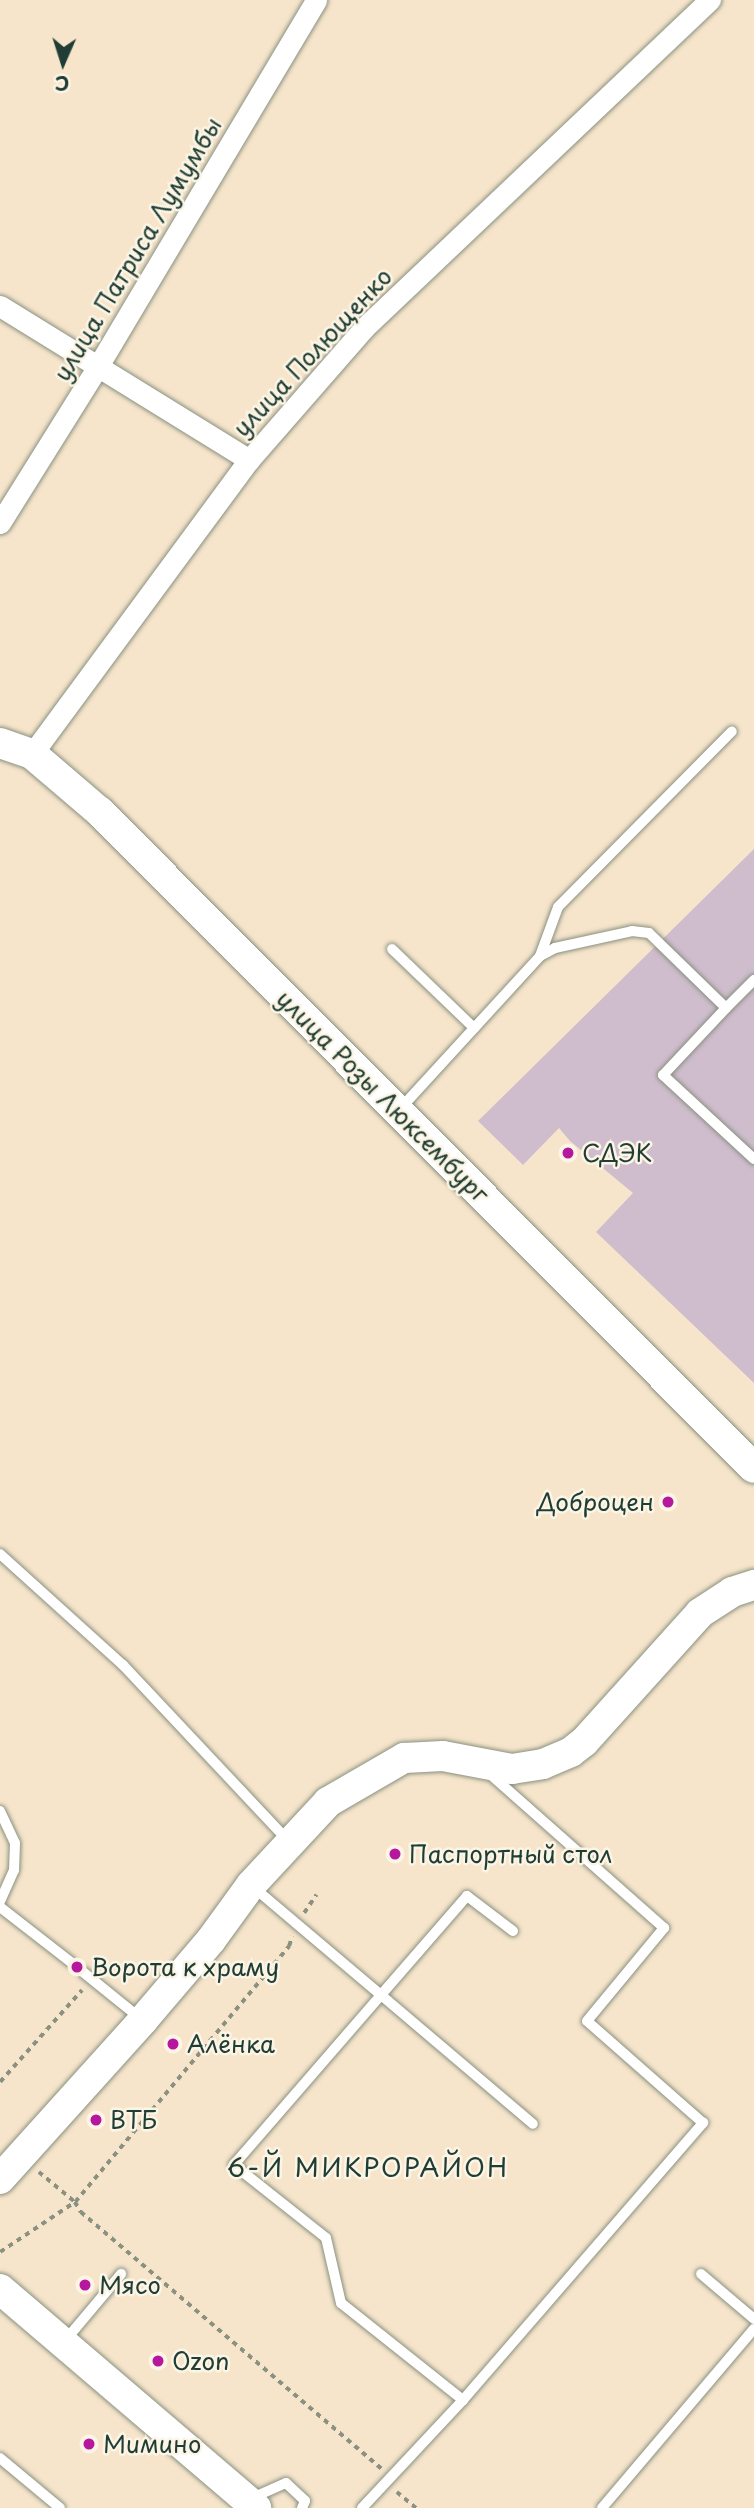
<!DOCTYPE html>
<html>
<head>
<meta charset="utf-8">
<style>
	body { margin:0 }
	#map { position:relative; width:754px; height:2508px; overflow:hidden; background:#f6e5cb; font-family:"Playpen Sans",sans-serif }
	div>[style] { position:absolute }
	.industrial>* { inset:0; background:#cfbdce }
	.path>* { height:3.5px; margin-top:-1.75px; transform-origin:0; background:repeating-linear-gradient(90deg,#8a9180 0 5px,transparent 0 10px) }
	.roads { filter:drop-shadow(0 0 2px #8a9180) drop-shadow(0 0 2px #8a9180) }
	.lane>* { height:10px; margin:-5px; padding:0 5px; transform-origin:5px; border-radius:5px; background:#fff }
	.street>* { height:21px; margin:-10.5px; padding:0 10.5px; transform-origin:10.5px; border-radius:10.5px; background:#fff }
	.secondary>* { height:30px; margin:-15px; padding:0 15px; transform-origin:15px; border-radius:15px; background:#fff }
	.dots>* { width:19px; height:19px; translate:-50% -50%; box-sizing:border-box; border:4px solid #fcf5e5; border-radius:50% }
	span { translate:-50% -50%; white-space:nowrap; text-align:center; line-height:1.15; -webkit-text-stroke:5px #fcf5e5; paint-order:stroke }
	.street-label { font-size:24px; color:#1f3d34 }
	.poi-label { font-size:24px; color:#1f3d34 }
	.left { translate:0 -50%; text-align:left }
	.right { translate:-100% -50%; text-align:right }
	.neighbourhood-label { font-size:26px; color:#1f3d34; letter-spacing:2px }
	.north { position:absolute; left:28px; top:28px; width:70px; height:70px; -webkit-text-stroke:5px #fcf5e5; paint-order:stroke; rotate:183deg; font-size:19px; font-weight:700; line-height:28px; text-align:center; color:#1f3d34 }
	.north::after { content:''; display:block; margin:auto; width:24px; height:32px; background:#1f3d34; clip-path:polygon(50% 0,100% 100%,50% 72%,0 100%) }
</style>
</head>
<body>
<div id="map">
	<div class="industrial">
		<i style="clip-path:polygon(754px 849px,754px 1383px,596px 1232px,633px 1193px,570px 1141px,559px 1128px,523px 1165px,478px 1121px)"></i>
	</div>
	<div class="path">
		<i style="left:304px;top:1913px;width:22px;rotate:-56deg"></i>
		<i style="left:0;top:2082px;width:123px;rotate:-48.3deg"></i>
		<i style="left:39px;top:2172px;width:47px;rotate:39.8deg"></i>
		<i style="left:75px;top:2202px;width:12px;rotate:59deg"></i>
		<i style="left:81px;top:2212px;width:396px;rotate:40.5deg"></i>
		<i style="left:0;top:2252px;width:90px;rotate:-33.7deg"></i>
		<i style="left:75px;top:2202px;width:334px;rotate:-50.1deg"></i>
		<i style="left:289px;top:1946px;width:10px;rotate:-73deg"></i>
		<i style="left:397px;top:2492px;width:25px;rotate:40deg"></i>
	</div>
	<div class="roads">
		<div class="lane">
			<i style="left:392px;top:949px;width:114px;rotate:43.9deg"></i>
			<i style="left:540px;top:956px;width:52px;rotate:-69.8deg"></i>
			<i style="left:558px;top:907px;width:247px;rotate:-45.3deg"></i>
			<i style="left:726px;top:1008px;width:92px;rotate:133.2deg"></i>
			<i style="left:663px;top:1075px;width:124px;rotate:42.7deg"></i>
			<i style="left:400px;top:1109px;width:207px;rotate:-47.5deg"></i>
			<i style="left:540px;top:956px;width:17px;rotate:-28deg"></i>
			<i style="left:555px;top:948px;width:79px;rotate:-12.4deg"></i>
			<i style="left:632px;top:931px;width:17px;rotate:7deg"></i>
			<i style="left:649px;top:933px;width:107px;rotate:44.2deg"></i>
			<i style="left:726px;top:1008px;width:40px;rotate:-45deg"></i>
			<i style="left:0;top:1554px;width:166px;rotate:42.1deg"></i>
			<i style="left:123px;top:1665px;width:243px;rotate:46.8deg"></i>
			<i style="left:0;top:1811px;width:35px;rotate:65deg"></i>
			<i style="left:15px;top:1843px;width:27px;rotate:92deg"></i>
			<i style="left:14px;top:1870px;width:35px;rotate:114deg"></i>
			<i style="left:252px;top:1886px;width:169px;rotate:40.2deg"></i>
			<i style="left:381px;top:1995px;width:225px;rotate:130.9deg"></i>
			<i style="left:234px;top:2165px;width:117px;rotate:38.4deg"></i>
			<i style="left:326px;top:2238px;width:67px;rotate:77deg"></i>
			<i style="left:341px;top:2303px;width:156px;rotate:38.5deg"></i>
			<i style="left:0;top:1907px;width:91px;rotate:37.9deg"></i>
			<i style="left:513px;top:1931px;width:58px;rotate:-142.7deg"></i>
			<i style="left:467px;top:1896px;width:131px;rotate:131deg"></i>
			<i style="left:381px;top:1995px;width:199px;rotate:40.3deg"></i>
			<i style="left:83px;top:1972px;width:75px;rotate:39deg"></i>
			<i style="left:701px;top:2274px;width:70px;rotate:40.3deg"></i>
			<i style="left:64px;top:2342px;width:89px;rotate:-50deg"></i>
			<i style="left:0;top:2458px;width:78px;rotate:39.8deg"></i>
			<i style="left:252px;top:2498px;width:37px;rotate:-24deg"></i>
			<i style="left:286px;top:2483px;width:26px;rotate:43deg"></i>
			<i style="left:305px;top:2501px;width:8px;rotate:113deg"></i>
			<i style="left:362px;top:2508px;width:148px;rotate:-46.9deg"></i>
			<i style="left:463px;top:2400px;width:367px;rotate:-49.1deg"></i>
			<i style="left:703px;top:2123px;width:154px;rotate:-138.7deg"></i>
			<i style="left:587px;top:2021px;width:121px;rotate:-50.4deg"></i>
			<i style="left:664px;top:1928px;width:232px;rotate:-138.5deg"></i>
			<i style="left:602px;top:2508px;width:235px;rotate:-49.7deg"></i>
		</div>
		<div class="street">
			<i style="left:0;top:306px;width:293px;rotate:31.7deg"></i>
			<i style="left:0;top:523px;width:185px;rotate:-58deg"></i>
			<i style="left:98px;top:366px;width:426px;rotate:-59.2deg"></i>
			<i style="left:32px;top:754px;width:365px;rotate:-53.6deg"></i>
			<i style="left:249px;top:460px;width:175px;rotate:-48.9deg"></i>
			<i style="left:364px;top:328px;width:477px;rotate:-43.5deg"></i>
		</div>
		<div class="secondary">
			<i style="left:0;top:743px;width:34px;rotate:19deg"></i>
			<i style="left:32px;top:754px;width:89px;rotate:40.5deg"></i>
			<i style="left:100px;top:812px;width:926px;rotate:45.09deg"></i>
			<i style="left:0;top:2179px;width:214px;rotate:-48deg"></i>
			<i style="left:143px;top:2020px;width:105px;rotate:-49.6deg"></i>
			<i style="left:211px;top:1940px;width:68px;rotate:-54deg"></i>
			<i style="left:251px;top:1885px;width:113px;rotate:-47.1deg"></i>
			<i style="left:328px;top:1802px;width:88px;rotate:-30.1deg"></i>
			<i style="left:404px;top:1758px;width:39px;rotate:-3deg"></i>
			<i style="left:443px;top:1756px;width:70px;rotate:10.7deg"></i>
			<i style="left:512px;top:1769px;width:31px;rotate:-9deg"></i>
			<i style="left:543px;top:1764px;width:30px;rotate:-23deg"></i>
			<i style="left:571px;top:1752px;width:16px;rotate:-38deg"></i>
			<i style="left:584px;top:1742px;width:173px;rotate:-48deg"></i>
			<i style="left:700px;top:1613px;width:38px;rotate:-33deg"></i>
			<i style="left:732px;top:1592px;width:23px;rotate:-18deg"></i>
			<i style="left:0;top:2289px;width:337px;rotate:40.5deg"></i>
		</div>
	</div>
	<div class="dots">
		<i style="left:568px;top:1153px;background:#b5179e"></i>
		<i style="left:668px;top:1502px;background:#b5179e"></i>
		<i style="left:395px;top:1854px;background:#b5179e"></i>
		<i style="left:77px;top:1967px;background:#b5179e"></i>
		<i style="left:173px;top:2044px;background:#b5179e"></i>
		<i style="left:96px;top:2120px;background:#b5179e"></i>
		<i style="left:85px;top:2285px;background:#b5179e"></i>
		<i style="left:158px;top:2361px;background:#b5179e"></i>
		<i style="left:89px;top:2444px;background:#b5179e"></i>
	</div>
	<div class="street-label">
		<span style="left:137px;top:249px;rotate:-59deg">улица Патриса Лумумбы</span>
		<span style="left:312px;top:352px;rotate:-47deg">улица Полющенко</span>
		<span style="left:383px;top:1096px;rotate:45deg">улица Розы Люксембург</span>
	</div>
	<div class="poi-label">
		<span class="left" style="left:582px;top:1153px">СДЭК</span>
		<span class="right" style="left:654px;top:1502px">Доброцен</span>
		<span class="left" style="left:409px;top:1854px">Паспортный стол</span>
		<span class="left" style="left:91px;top:1967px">Ворота к храму</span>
		<span class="left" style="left:187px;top:2044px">Алёнка</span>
		<span class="left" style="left:110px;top:2120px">ВТБ</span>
		<span class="left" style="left:99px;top:2285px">Мясо</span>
		<span class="left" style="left:172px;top:2361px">Ozon</span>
		<span class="left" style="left:103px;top:2444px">Мимино</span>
	</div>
	<div class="neighbourhood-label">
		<span style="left:368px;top:2167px">6-Й МИКРОРАЙОН</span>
	</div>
	<div class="north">С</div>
</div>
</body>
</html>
